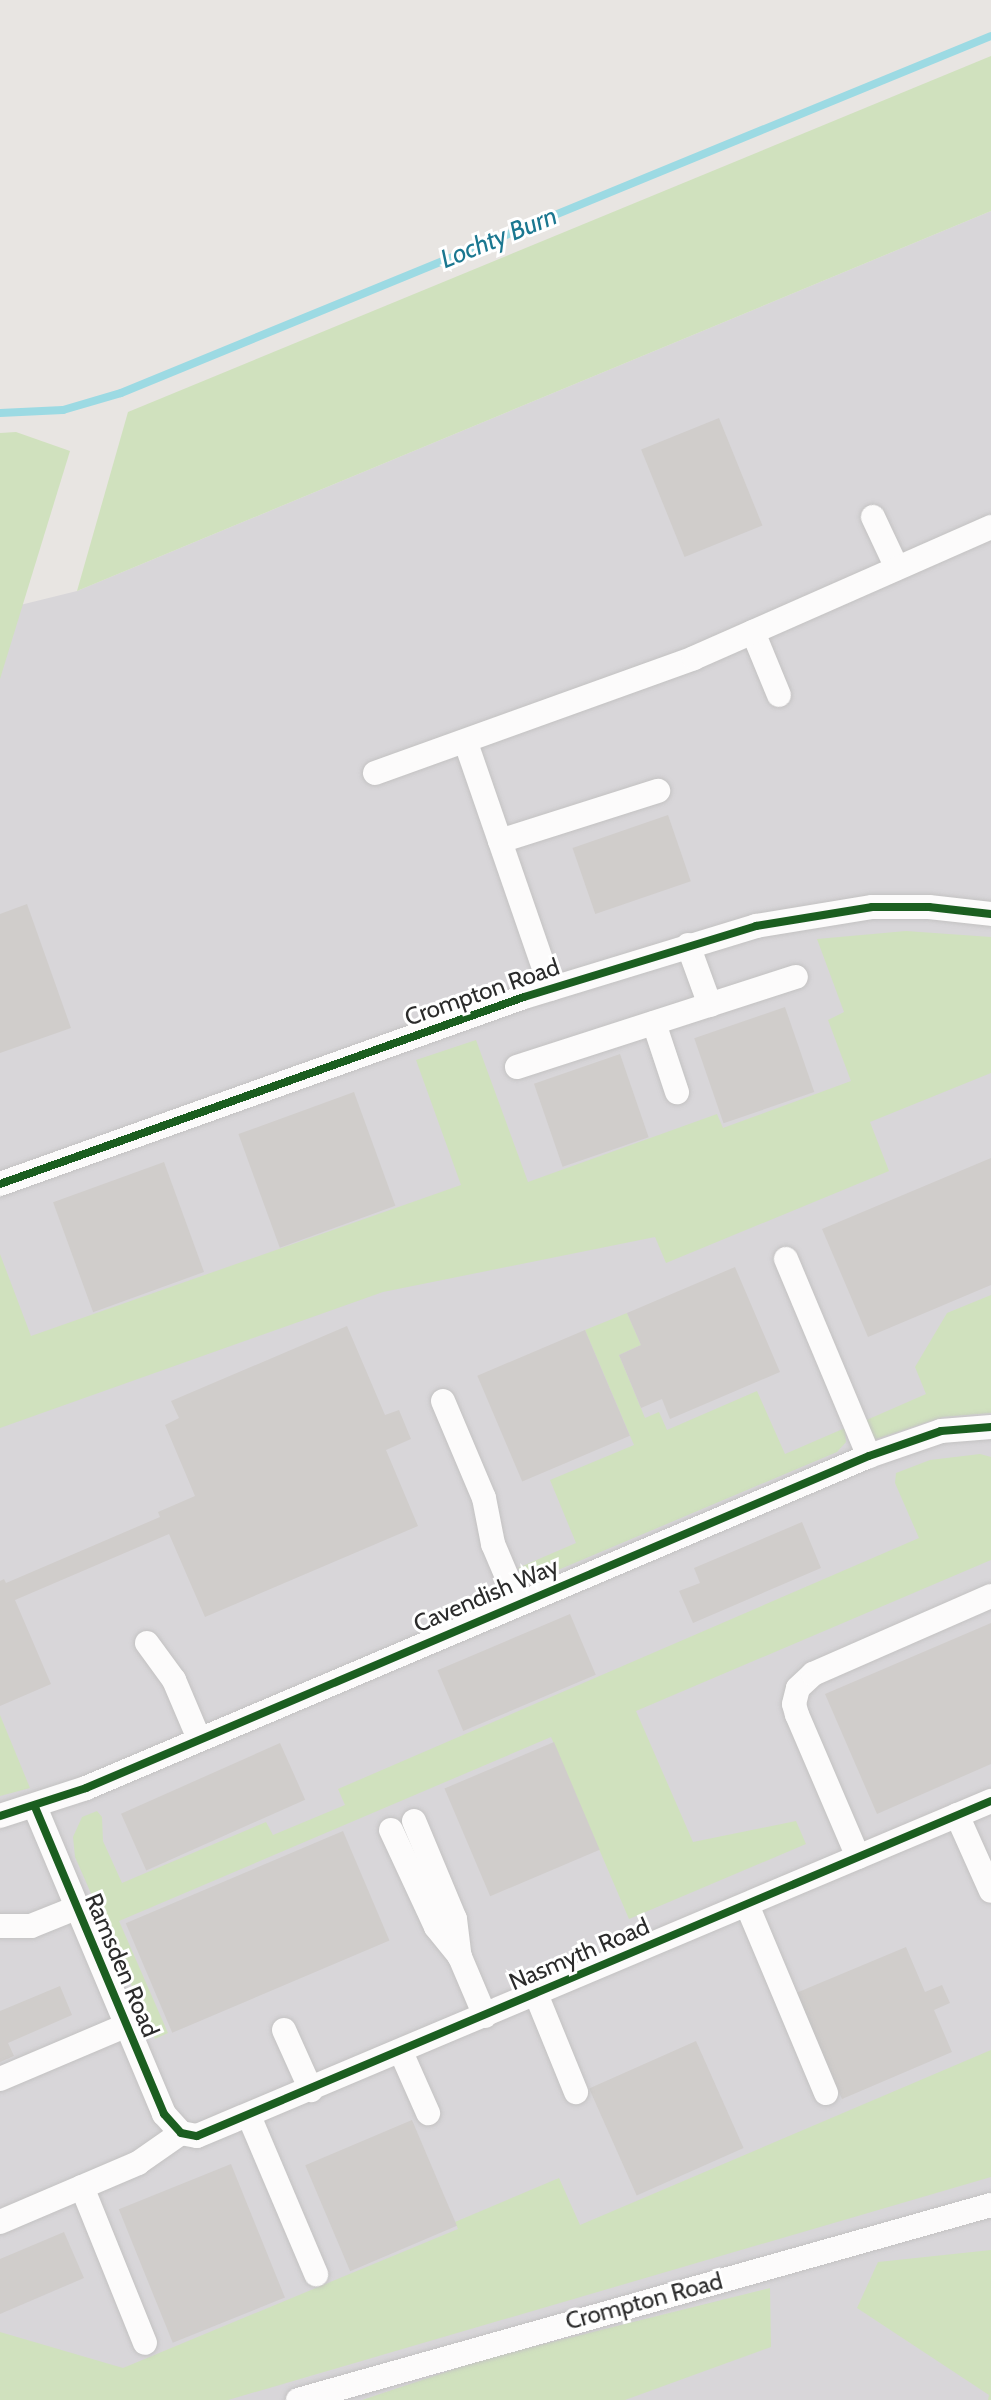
<!DOCTYPE html>
<html>
<head>
<meta charset="utf-8">
<style>
	body { margin:0 }
	#map { position:relative; width:991px; height:2400px; overflow:hidden; background:#e8e5e2; font-family:Cabin,sans-serif }
	div>[style] { position:absolute }
	.industrial>* { inset:0; background:#d8d6d9 }
	.green>* { inset:0; background:#d0e1be }
	.stream>* { height:8px; margin:-4px; padding:0 4px; transform-origin:4px; border-radius:4px; background:#9cdae3 }
	.building>* { inset:0; background:#d0cdcb; transform-origin:0 0 }
	.roads { filter:drop-shadow(0 0 2px #c3c2c2) drop-shadow(0 0 2px #c3c2c2) }
	.minor>* { height:24px; margin:-12px; padding:0 12px; transform-origin:12px; border-radius:12px; background:#fcfbfb }
	.cycleway>* { height:8px; margin:-4px; padding:0 4px; transform-origin:4px; border-radius:4px; background:#1b5e20 }
	span { translate:-50% -50%; white-space:nowrap; text-align:center; line-height:1.15; -webkit-text-stroke:6px #fff; paint-order:stroke }
	.street-label { font-size:24px; color:#2b2b2b }
	.water-label { font-size:26px; color:#1a7790; font-style:italic }
</style>
</head>
<body>
<div id="map">
	<div class="industrial">
		<i style="clip-path:polygon(991px 211px,991px 2400px,0 2400px,0 610px,77px 591px)"></i>
	</div>
	<div class="green">
		<i style="clip-path:polygon(991px 56px,991px 211px,77px 591px,128px 412px)"></i>
		<i style="clip-path:polygon(16px 432px,70px 451px,0 679px,0 433px)"></i>
		<i style="clip-path:polygon(906px 931px,991px 937px,991px 1073px,870px 1122px,889px 1171px,666px 1263px,655px 1237px,383px 1292px,0 1428px,0 1254px,31px 1336px,461px 1185px,416px 1060px,476px 1040px,528px 1182px,717px 1114px,723px 1128px,851px 1081px,828px 1020px,844px 1012px,817px 939px)"></i>
		<i style="clip-path:polygon(991px 1295px,991px 1413px,943px 1417px,873px 1440px,862px 1422px,926px 1394px,915px 1367px,947px 1313px)"></i>
		<i style="clip-path:polygon(627px 1313px,641px 1345px,619px 1355px,645px 1418px,659px 1412px,667px 1430px,757px 1391px,785px 1454px,845px 1428px,846px 1442px,837px 1452px,539px 1578px,528px 1579px,518px 1568px,576px 1543px,550px 1480px,634px 1445px,585px 1330px)"></i>
		<i style="clip-path:polygon(980px 1454px,991px 1457px,991px 1560px,636px 1711px,693px 1842px,796px 1821px,806px 1844px,629px 1919px,551px 1737px,119px 1921px,168px 2033px,155px 2039px,75px 1857px,73px 1837px,82px 1817px,97px 1811px,102px 1817px,103px 1841px,122px 1883px,266px 1822px,273px 1835px,345px 1805px,338px 1789px,919px 1538px,895px 1483px,896px 1473px,930px 1460px)"></i>
		<i style="clip-path:polygon(0 1715px,30px 1788px,0 1796px)"></i>
		<i style="clip-path:polygon(991px 2050px,991px 2177px,228px 2400px,0 2400px,0 2332px,123px 2368px,458px 2229px,455px 2222px,559px 2178px,580px 2225px)"></i>
		<i style="clip-path:polygon(991px 2250px,991px 2400px,988px 2400px,989px 2395px,857px 2308px,878px 2262px)"></i>
		<i style="clip-path:polygon(770px 2288px,771px 2347px,625px 2400px,362px 2400px,488px 2358px)"></i>
	</div>
	<div class="stream">
		<i style="left:0;top:413px;width:63px;rotate:-2.7deg"></i>
		<i style="left:63px;top:410px;width:60px;rotate:-16.3deg"></i>
		<i style="left:121px;top:393px;width:940px;rotate:-22.31deg"></i>
	</div>
	<div class="building">
		<i style="left:719px;top:418px;width:116px;height:84px;rotate:68deg"></i>
		<i style="left:668px;top:815px;width:70px;height:101px;rotate:71deg"></i>
		<i style="clip-path:polygon(27px 904px,71px 1028px,0 1053px,0 914px)"></i>
		<i style="left:785px;top:1007px;width:90px;height:96px;rotate:71deg"></i>
		<i style="left:620px;top:1054px;width:88px;height:91px;rotate:71deg"></i>
		<i style="left:354px;top:1092px;width:121px;height:123px;rotate:70deg"></i>
		<i style="clip-path:polygon(991px 1158px,991px 1285px,868px 1337px,822px 1229px)"></i>
		<i style="left:164px;top:1162px;width:117px;height:118px;rotate:70deg"></i>
		<i style="clip-path:polygon(735px 1267px,780px 1372px,670px 1419px,662px 1399px,641px 1408px,619px 1355px,641px 1345px,627px 1313px)"></i>
		<i style="clip-path:polygon(347px 1326px,385px 1415px,399px 1410px,411px 1439px,386px 1450px,418px 1526px,205px 1617px,169px 1534px,15px 1600px,51px 1684px,0 1706px,0 1581px,4px 1579px,6px 1583px,160px 1517px,158px 1512px,195px 1496px,165px 1425px,179px 1418px,171px 1401px)"></i>
		<i style="left:585px;top:1330px;width:115px;height:117px;rotate:67deg"></i>
		<i style="clip-path:polygon(802px 1522px,821px 1568px,693px 1623px,679px 1591px,700px 1583px,694px 1568px)"></i>
		<i style="left:570px;top:1614px;width:66px;height:144px;rotate:67deg"></i>
		<i style="clip-path:polygon(991px 1623px,991px 1764px,877px 1814px,825px 1694px)"></i>
		<i style="left:554px;top:1742px;width:117px;height:119px;rotate:67deg"></i>
		<i style="left:280px;top:1743px;width:62px;height:174px;rotate:66deg"></i>
		<i style="left:343px;top:1831px;width:119px;height:236px;rotate:67deg"></i>
		<i style="clip-path:polygon(906px 1947px,925px 1992px,942px 1985px,950px 2003px,934px 2010px,952px 2052px,842px 2099px,796px 1993px)"></i>
		<i style="clip-path:polygon(60px 1986px,72px 2015px,8px 2043px,14px 2056px,0 2062px,0 2011px)"></i>
		<i style="left:696px;top:2041px;width:117px;height:117px;rotate:66deg"></i>
		<i style="left:412px;top:2120px;width:115px;height:116px;rotate:67deg"></i>
		<i style="left:231px;top:2164px;width:144px;height:121px;rotate:68deg"></i>
		<i style="clip-path:polygon(64px 2232px,84px 2278px,0 2314px,0 2259px)"></i>
	</div>
	<div class="roads">
		<div class="minor">
			<i style="left:873px;top:517px;width:56px;rotate:64.8deg"></i>
			<i style="left:753px;top:632px;width:68px;rotate:67.6deg"></i>
			<i style="left:466px;top:743px;width:260px;rotate:70.9deg"></i>
			<i style="left:375px;top:773px;width:339px;rotate:-19.8deg"></i>
			<i style="left:694px;top:658px;width:325px;rotate:-23.8deg"></i>
			<i style="left:500px;top:841px;width:166px;rotate:-17.6deg"></i>
			<i style="left:688px;top:945px;width:64px;rotate:69.9deg"></i>
			<i style="left:654px;top:1023px;width:73px;rotate:71.6deg"></i>
			<i style="left:517px;top:1067px;width:293px;rotate:-17.9deg"></i>
			<i style="left:0;top:1184px;width:556px;rotate:-19.64deg"></i>
			<i style="left:524px;top:997px;width:243px;rotate:-17deg"></i>
			<i style="left:756px;top:926px;width:118px;rotate:-9.3deg"></i>
			<i style="left:872px;top:907px;width:57px"></i>
			<i style="left:929px;top:907px;width:62px;rotate:6.4deg"></i>
			<i style="left:786px;top:1259px;width:214px;rotate:67.2deg"></i>
			<i style="left:443px;top:1401px;width:105px;rotate:67.1deg"></i>
			<i style="left:484px;top:1498px;width:47px;rotate:78.9deg"></i>
			<i style="left:493px;top:1544px;width:64px;rotate:67deg"></i>
			<i style="left:147px;top:1643px;width:46px;rotate:53.9deg"></i>
			<i style="left:174px;top:1680px;width:64px;rotate:67deg"></i>
			<i style="left:35px;top:1807px;width:333px;rotate:67.2deg"></i>
			<i style="left:164px;top:2114px;width:25px;rotate:48deg"></i>
			<i style="left:181px;top:2133px;width:16px;rotate:11deg"></i>
			<i style="left:197px;top:2136px;width:862px;rotate:-22.88deg"></i>
			<i style="left:957px;top:1815px;width:83px;rotate:65.9deg"></i>
			<i style="left:0;top:1816px;width:90px;rotate:-18deg"></i>
			<i style="left:86px;top:1788px;width:850px;rotate:-22.98deg"></i>
			<i style="left:869px;top:1456px;width:76px;rotate:-19.1deg"></i>
			<i style="left:941px;top:1431px;width:50px;rotate:-4.6deg"></i>
			<i style="left:414px;top:1821px;width:106px;rotate:67.3deg"></i>
			<i style="left:455px;top:1919px;width:38px;rotate:83deg"></i>
			<i style="left:391px;top:1830px;width:107px;rotate:65.1deg"></i>
			<i style="left:436px;top:1927px;width:38px;rotate:51deg"></i>
			<i style="left:460px;top:1957px;width:64px;rotate:67deg"></i>
			<i style="left:858px;top:1857px;width:155px;rotate:-113.2deg"></i>
			<i style="left:797px;top:1715px;width:11px;rotate:-105deg"></i>
			<i style="left:794px;top:1704px;width:16px;rotate:-76deg"></i>
			<i style="left:798px;top:1688px;width:21px;rotate:-43deg"></i>
			<i style="left:813px;top:1674px;width:194px;rotate:-23.7deg"></i>
			<i style="left:747px;top:1905px;width:204px;rotate:67.2deg"></i>
			<i style="left:0;top:1926px;width:31px"></i>
			<i style="left:31px;top:1926px;width:48px;rotate:-21.8deg"></i>
			<i style="left:536px;top:1994px;width:106px;rotate:67.8deg"></i>
			<i style="left:284px;top:2030px;width:66px;rotate:65.8deg"></i>
			<i style="left:401px;top:2052px;width:67px;rotate:66.1deg"></i>
			<i style="left:0;top:2079px;width:136px;rotate:-23deg"></i>
			<i style="left:249px;top:2116px;width:172px;rotate:67deg"></i>
			<i style="left:82px;top:2187px;width:168px;rotate:68deg"></i>
			<i style="left:0;top:2222px;width:150px;rotate:-23.1deg"></i>
			<i style="left:138px;top:2163px;width:52px;rotate:-34.9deg"></i>
			<i style="left:298px;top:2400px;width:720px;rotate:-15.72deg"></i>
		</div>
	</div>
	<div class="cycleway">
		<i style="left:0;top:1184px;width:556px;rotate:-19.64deg"></i>
		<i style="left:524px;top:997px;width:243px;rotate:-17deg"></i>
		<i style="left:756px;top:926px;width:118px;rotate:-9.3deg"></i>
		<i style="left:872px;top:907px;width:57px"></i>
		<i style="left:929px;top:907px;width:62px;rotate:6.4deg"></i>
		<i style="left:35px;top:1807px;width:333px;rotate:67.2deg"></i>
		<i style="left:164px;top:2114px;width:25px;rotate:48deg"></i>
		<i style="left:181px;top:2133px;width:16px;rotate:11deg"></i>
		<i style="left:197px;top:2136px;width:862px;rotate:-22.88deg"></i>
		<i style="left:0;top:1816px;width:90px;rotate:-18deg"></i>
		<i style="left:86px;top:1788px;width:850px;rotate:-22.98deg"></i>
		<i style="left:869px;top:1456px;width:76px;rotate:-19.1deg"></i>
		<i style="left:941px;top:1431px;width:50px;rotate:-4.6deg"></i>
	</div>
	<div class="street-label">
		<span style="left:482px;top:992px;rotate:-19deg">Crompton Road</span>
		<span style="left:486px;top:1595px;rotate:-23deg">Cavendish Way</span>
		<span style="left:579px;top:1954px;rotate:-23deg">Nasmyth Road</span>
		<span style="left:122px;top:1965px;rotate:67deg">Ramsden Road</span>
		<span style="left:644px;top:2301px;rotate:-15deg">Crompton Road</span>
	</div>
	<div class="water-label">
		<span style="left:499px;top:238px;rotate:-22deg">Lochty Burn</span>
	</div>
</div>
</body>
</html>
